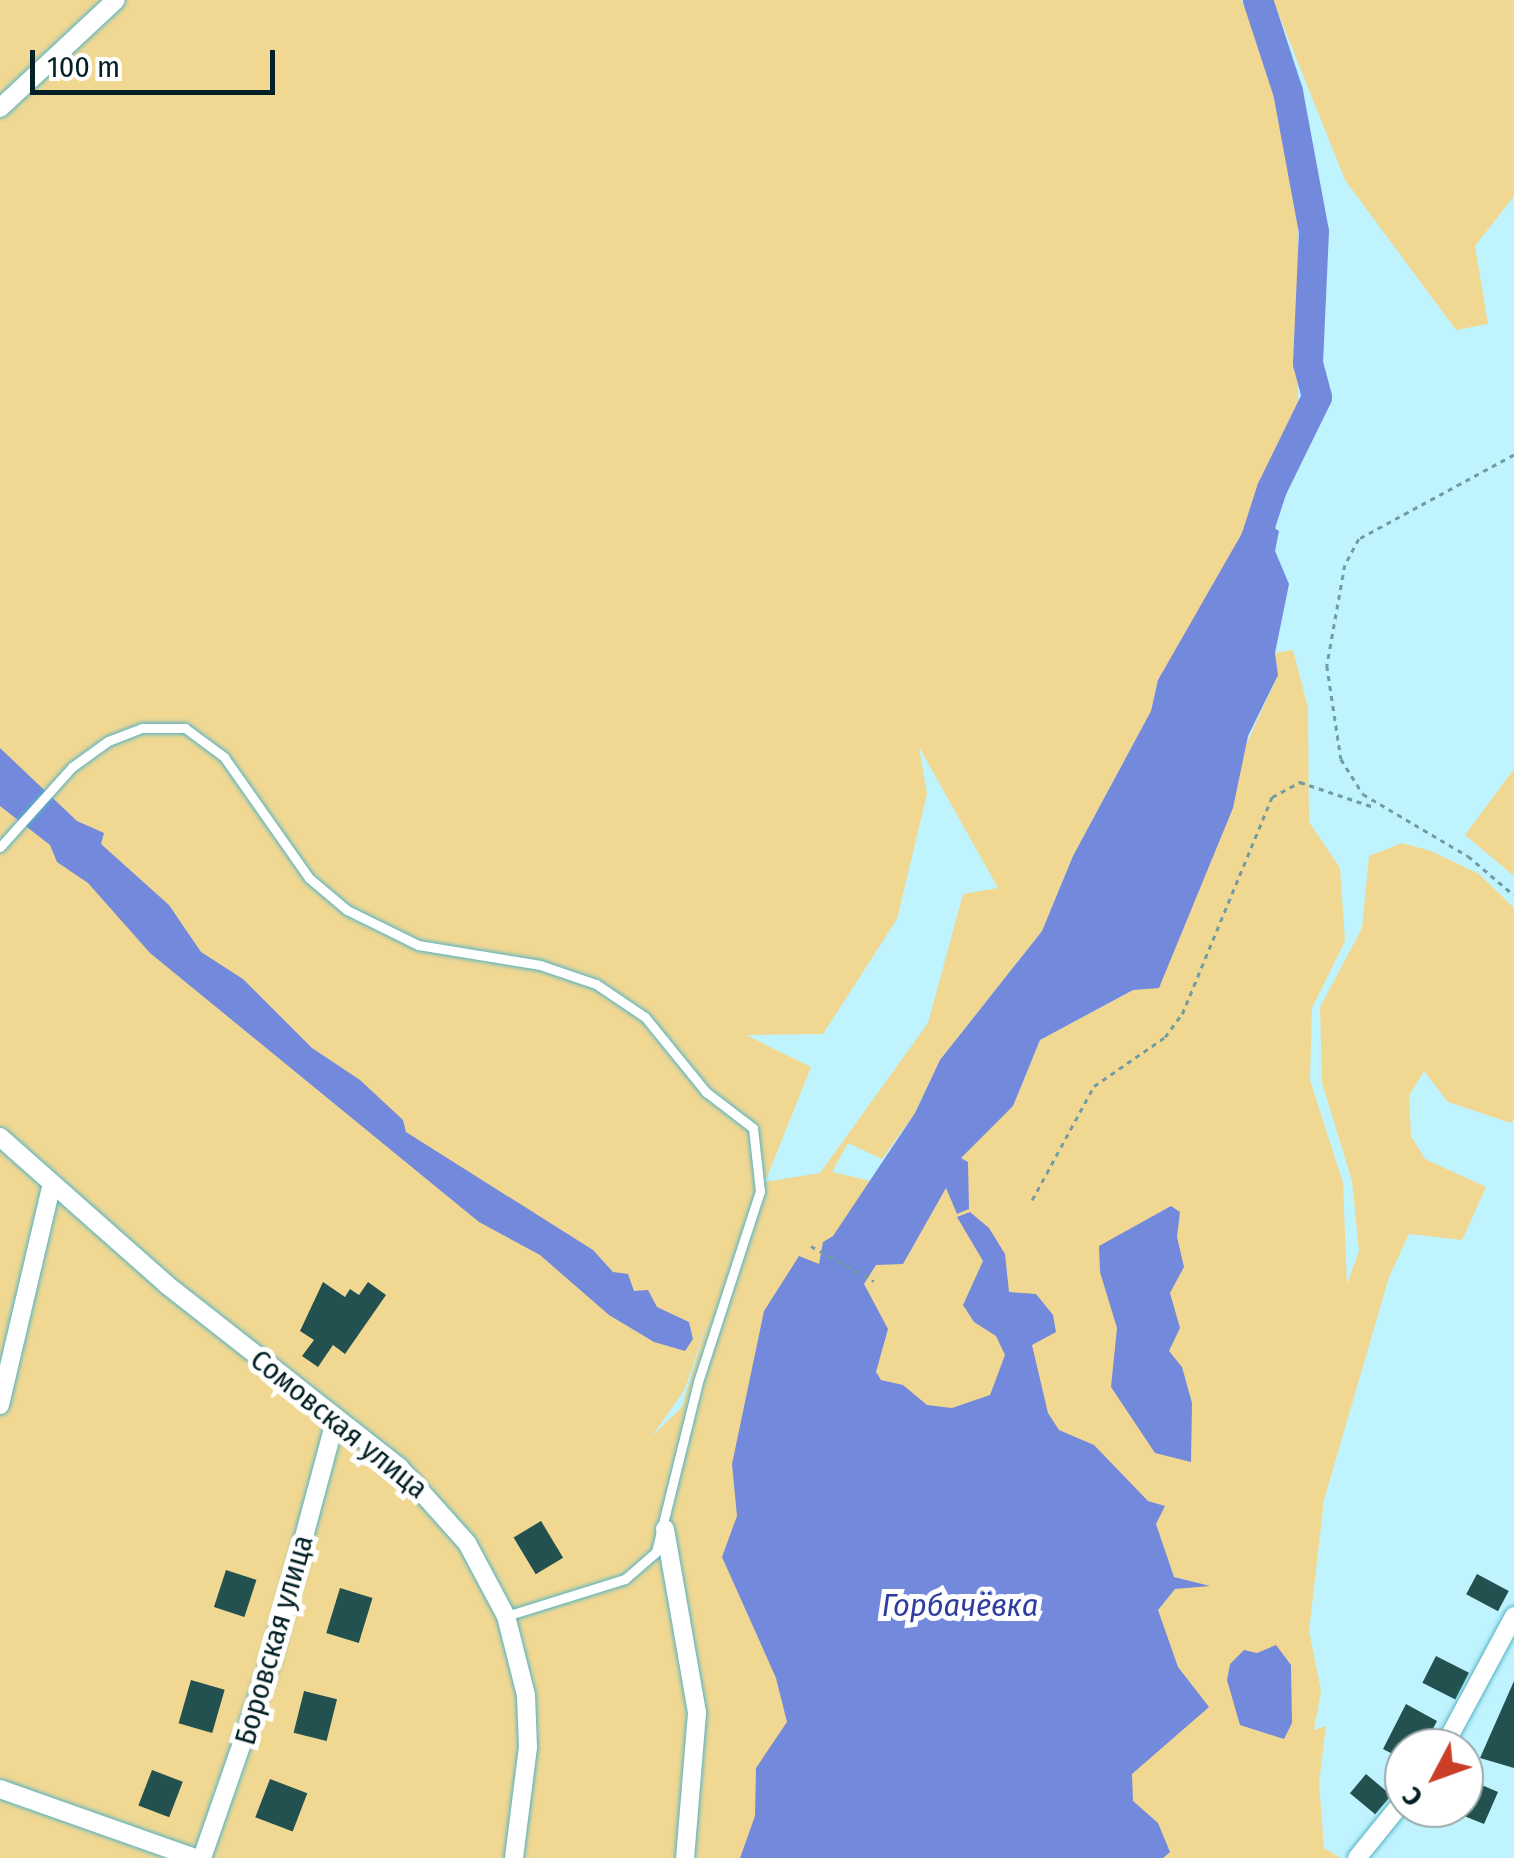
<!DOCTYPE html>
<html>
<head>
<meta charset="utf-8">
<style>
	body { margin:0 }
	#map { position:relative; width:1514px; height:1858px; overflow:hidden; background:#bff3fe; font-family:"Fira Sans Condensed",sans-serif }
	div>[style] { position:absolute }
	.green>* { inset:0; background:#f0d893 }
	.water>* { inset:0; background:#7389dc }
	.river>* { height:30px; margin:-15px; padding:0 15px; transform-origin:15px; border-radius:15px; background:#7389dc }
	.building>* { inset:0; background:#22514f; transform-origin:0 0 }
	.path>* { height:2.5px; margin-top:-1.25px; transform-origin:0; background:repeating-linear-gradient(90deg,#719ca4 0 5px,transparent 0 10px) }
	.roads { filter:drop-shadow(0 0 2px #55b2c3) drop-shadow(0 0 2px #55b2c3) }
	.service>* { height:9px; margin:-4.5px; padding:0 4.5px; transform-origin:4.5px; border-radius:4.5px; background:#fff }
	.minor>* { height:18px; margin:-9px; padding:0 9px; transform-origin:9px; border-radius:9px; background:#fff }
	span { translate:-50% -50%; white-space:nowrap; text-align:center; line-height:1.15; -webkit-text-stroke:10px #fff; paint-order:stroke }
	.street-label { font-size:30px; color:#022025 }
	.water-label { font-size:32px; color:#303d9e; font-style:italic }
	.north { position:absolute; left:1384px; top:1728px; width:100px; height:100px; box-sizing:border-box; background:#fff; border:2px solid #9aa6a8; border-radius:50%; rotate:229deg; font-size:28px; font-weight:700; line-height:40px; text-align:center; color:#022025 }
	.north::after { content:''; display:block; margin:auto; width:35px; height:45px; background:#ca3e28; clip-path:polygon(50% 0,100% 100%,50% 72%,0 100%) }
	.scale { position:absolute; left:30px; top:50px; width:245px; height:45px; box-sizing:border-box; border:5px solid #022025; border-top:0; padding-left:12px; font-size:30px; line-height:35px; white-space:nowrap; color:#022025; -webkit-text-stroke:8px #fff; paint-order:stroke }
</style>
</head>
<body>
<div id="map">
	<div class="green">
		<i style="clip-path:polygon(evenodd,0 0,1241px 0,1257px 33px,1298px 191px,1298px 402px,1240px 543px,1158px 680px,1151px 711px,1073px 856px,1042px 931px,940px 1060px,915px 1113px,882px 1159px,848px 1143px,832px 1172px,940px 1197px,968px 1144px,1013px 1106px,1040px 1040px,1133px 990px,1278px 675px,1275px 653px,1293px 650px,1308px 708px,1309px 822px,1340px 868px,1345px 941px,1312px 1008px,1310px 1080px,1343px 1183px,1347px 1284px,1359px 1251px,1352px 1181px,1322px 1083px,1320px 1007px,1362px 928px,1369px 856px,1402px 843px,1431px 851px,1479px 874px,1514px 908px,1514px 1118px,1511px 1123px,1448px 1102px,1424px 1071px,1409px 1096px,1411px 1136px,1425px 1159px,1486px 1187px,1462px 1240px,1409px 1234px,1389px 1277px,1324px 1500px,1309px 1631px,1321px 1691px,1314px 1730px,1326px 1726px,1319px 1782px,1324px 1848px,1341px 1858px,0 1858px,0 0,919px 747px,998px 888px,963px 894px,928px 1023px,820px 1173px,765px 1182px,811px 1067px,746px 1035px,823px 1034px,897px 919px,927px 794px,919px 747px,0 0,708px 1319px,682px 1407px,652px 1436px,685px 1389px,708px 1319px)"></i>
		<i style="clip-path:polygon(1273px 0,1514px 0,1514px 196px,1475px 246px,1488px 324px,1456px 330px,1345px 180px)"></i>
		<i style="clip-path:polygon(1514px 769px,1514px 876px,1465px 835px)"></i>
	</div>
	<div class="water">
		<i style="clip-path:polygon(1253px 514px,1279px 531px,1275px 551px,1289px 584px,1275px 653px,1278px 675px,1248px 736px,1233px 808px,1159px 988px,1133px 990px,1040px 1040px,1013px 1106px,961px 1158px,968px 1162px,969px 1209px,957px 1214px,946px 1188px,903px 1264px,876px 1265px,864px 1284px,888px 1329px,876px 1372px,881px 1380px,903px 1385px,927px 1405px,952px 1408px,990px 1395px,1005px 1355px,996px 1336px,974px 1322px,963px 1305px,983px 1261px,957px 1217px,970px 1212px,989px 1228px,1005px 1254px,1009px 1292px,1036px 1294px,1053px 1315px,1056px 1332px,1032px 1345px,1048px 1413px,1059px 1430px,1094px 1445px,1148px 1501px,1165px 1506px,1156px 1524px,1174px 1577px,1210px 1586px,1175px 1589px,1158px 1610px,1178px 1667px,1209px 1707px,1132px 1774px,1133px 1801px,1158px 1823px,1170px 1852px,1163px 1858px,740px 1858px,755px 1816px,756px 1768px,787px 1722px,776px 1678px,722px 1557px,737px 1516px,732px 1464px,764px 1311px,799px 1256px,819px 1264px,823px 1242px,833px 1236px,915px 1113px,940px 1060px,1042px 931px,1073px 856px,1151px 711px,1158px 680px)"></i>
		<i style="clip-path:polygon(0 748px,77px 821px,104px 833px,101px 844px,169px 905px,201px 952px,243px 979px,312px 1048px,360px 1080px,403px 1120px,406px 1132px,593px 1250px,613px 1272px,628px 1274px,634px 1291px,648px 1290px,657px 1307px,689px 1322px,693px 1339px,685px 1351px,654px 1342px,609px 1315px,540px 1255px,479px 1222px,150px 953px,88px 883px,57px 862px,50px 845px,0 806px)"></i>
		<i style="clip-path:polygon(1171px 1206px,1180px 1212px,1177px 1237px,1184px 1267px,1170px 1293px,1180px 1328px,1169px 1351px,1182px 1367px,1192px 1403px,1191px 1462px,1155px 1453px,1111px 1387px,1117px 1328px,1100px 1272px,1099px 1246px)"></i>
		<i style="clip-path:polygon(1276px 1645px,1291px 1665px,1292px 1723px,1284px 1739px,1240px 1725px,1227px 1680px,1230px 1664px,1244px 1650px,1257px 1653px)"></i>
	</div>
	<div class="river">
		<i style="left:1250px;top:557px;width:71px;rotate:-72.1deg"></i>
		<i style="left:1272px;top:489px;width:102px;rotate:-63.9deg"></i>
		<i style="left:1317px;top:397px;width:35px;rotate:-105deg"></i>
		<i style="left:1308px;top:363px;width:131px;rotate:-87.4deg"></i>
		<i style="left:1314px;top:232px;width:142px;rotate:-100.5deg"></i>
		<i style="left:1288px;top:92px;width:97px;rotate:-108.1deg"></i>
	</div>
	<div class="building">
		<i style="clip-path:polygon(323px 1282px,345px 1297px,350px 1289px,359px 1295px,368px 1282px,386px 1295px,345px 1354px,333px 1345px,318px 1367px,302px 1356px,314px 1340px,300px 1331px)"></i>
		<i style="left:541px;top:1521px;width:43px;height:32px;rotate:59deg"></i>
		<i style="left:226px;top:1570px;width:32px;height:39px;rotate:18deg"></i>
		<i style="left:1477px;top:1574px;width:36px;height:23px;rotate:28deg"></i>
		<i style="left:340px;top:1588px;width:34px;height:47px;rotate:17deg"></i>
		<i style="left:1436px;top:1656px;width:37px;height:30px;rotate:27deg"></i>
		<i style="left:191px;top:1680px;width:35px;height:45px;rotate:16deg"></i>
		<i style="clip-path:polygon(1514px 1681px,1514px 1768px,1480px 1758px)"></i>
		<i style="left:304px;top:1691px;width:34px;height:43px;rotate:14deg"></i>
		<i style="clip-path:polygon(1406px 1704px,1437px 1721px,1423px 1748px,1404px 1748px,1404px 1760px,1383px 1749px)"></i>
		<i style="left:152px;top:1770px;width:33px;height:38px;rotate:21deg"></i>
		<i style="left:1366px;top:1774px;width:33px;height:25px;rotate:40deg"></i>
		<i style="left:270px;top:1779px;width:40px;height:41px;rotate:21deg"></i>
		<i style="clip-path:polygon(1470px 1780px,1498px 1792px,1484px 1824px,1464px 1816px)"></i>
	</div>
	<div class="path">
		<i style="left:1514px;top:455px;width:176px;rotate:151.5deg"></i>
		<i style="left:1359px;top:539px;width:30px;rotate:118deg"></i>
		<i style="left:1345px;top:565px;width:103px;rotate:100.1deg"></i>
		<i style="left:1327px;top:666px;width:94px;rotate:81.4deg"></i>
		<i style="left:1341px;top:759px;width:41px;rotate:57.8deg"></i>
		<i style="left:1363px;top:794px;width:122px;rotate:30.6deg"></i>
		<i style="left:1468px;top:856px;width:60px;rotate:40.3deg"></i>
		<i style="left:1032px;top:1200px;width:130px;rotate:-61.5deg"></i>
		<i style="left:1094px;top:1086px;width:86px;rotate:-34.6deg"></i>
		<i style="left:1165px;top:1037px;width:29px;rotate:-54deg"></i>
		<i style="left:1182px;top:1014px;width:235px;rotate:-67.5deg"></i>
		<i style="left:1272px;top:797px;width:32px;rotate:-28deg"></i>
		<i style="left:1300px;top:782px;width:78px;rotate:18.7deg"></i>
		<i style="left:811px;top:1246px;width:72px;rotate:29.1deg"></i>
	</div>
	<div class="roads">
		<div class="service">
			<i style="left:0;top:847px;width:108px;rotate:-48deg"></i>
			<i style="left:72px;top:767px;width:44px;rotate:-35.8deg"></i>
			<i style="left:108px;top:741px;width:36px;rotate:-21deg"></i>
			<i style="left:142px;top:728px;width:43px"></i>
			<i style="left:185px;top:728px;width:49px;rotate:36.6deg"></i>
			<i style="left:224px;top:757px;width:148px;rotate:54.9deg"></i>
			<i style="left:309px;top:878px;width:50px;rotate:40.1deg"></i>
			<i style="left:347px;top:910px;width:79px;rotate:26.2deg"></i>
			<i style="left:418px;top:945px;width:124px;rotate:9.3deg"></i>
			<i style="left:540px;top:965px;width:59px;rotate:18.7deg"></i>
			<i style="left:596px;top:984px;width:59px;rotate:34deg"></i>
			<i style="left:645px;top:1017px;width:97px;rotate:50.9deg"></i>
			<i style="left:706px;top:1092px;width:59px;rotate:37.5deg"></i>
			<i style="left:753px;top:1128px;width:63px;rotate:83.7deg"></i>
			<i style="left:760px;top:1191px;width:201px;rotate:108deg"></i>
			<i style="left:698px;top:1382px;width:175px;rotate:103.9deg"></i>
			<i style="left:656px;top:1552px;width:41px;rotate:138.9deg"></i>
			<i style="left:625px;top:1579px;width:125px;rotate:162.7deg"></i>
		</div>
		<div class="minor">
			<i style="left:0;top:108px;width:158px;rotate:-43deg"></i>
			<i style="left:0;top:1137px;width:223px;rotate:41.5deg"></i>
			<i style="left:167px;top:1285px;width:295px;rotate:38.1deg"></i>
			<i style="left:399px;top:1467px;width:102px;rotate:48.2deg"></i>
			<i style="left:467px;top:1543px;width:83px;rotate:61.9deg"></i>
			<i style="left:506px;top:1616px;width:81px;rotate:75.8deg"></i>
			<i style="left:526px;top:1695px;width:52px;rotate:87.8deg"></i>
			<i style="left:528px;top:1747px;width:112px;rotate:97.2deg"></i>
			<i style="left:0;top:1405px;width:224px;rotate:-76.8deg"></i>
			<i style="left:665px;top:1529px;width:187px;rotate:80.1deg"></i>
			<i style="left:697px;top:1713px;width:145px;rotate:94.7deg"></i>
			<i style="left:1443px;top:1748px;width:150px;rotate:-61.7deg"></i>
			<i style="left:0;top:1789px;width:207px;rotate:19.5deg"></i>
			<i style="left:202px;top:1858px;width:210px;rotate:-70.8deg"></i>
			<i style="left:271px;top:1660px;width:251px;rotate:-75deg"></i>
			<i style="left:1357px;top:1858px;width:75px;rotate:-51deg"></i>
		</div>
	</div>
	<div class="street-label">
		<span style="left:339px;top:1424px;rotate:39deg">Сомовская улица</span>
		<span style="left:274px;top:1640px;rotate:-74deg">Боровская улица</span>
	</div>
	<div class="water-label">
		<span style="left:960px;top:1605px">Горбачёвка</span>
	</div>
	<div class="north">С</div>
	<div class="scale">100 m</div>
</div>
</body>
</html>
